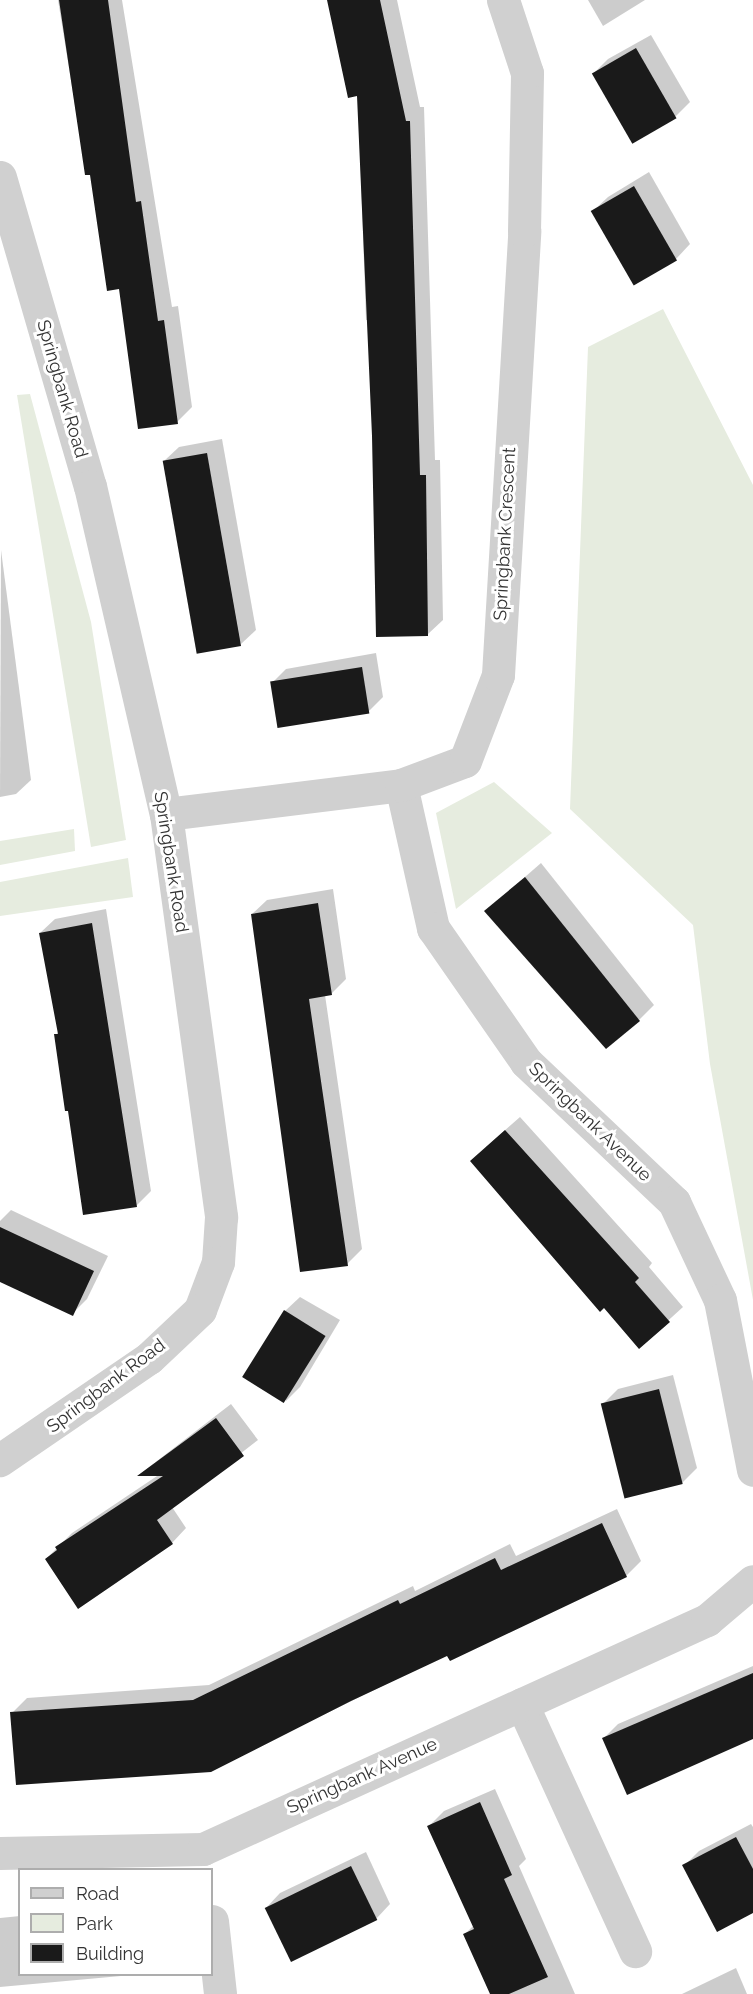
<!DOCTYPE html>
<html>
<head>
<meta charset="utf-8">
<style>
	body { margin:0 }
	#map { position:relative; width:753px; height:1994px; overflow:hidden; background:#fff; font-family:Raleway,sans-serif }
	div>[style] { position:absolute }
	.green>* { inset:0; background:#e6ecdf }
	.shadow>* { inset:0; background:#0003 }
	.building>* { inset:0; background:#1a1a1a; transform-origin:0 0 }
	.minor>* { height:33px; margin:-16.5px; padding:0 16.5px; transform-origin:16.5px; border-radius:16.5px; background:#d0d0d0 }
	span { translate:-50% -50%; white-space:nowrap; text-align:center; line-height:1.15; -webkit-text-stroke:6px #fff; paint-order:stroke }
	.street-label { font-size:18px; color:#333 }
	.legend { position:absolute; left:18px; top:1868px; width:195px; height:108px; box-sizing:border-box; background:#fff; border:2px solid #adadad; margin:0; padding:8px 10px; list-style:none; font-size:18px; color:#333 }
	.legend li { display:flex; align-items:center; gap:12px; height:30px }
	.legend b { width:30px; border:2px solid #adadad }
</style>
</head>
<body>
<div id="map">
	<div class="green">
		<i style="clip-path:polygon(663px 309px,753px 485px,753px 1300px,710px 1064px,693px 925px,570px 809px,588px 347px)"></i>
		<i style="clip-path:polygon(30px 394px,91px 622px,126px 840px,91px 847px,17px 395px)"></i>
		<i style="clip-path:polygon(494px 782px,552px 833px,456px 909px,436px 813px)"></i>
		<i style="clip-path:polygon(74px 829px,75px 851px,0 865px,0 841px)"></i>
		<i style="clip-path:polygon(128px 858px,133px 897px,0 916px,0 882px)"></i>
	</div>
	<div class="shadow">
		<i style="clip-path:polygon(58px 0,122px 0,172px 307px,178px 306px,192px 407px,177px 422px,121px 288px,91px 173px,86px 174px)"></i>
		<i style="clip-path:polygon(328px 0,397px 0,420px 107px,424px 107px,435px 460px,440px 460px,443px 620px,428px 634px,369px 320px,366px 320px,358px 94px)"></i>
		<i style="clip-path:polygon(588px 0,645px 0,603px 26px)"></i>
		<i style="clip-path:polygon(651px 35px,690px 102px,675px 117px,593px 74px,608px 59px)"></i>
		<i style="clip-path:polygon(649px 172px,690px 244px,676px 259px,593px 211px,608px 197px)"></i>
		<i style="clip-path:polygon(222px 439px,256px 630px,241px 644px,164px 461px,179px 447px)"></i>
		<i style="clip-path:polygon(1px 550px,31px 780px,16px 794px,0 797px)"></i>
		<i style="clip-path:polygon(376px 653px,383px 697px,369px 711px,271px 684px,286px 669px)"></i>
		<i style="clip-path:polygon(541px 863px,654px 1005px,639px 1020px,486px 911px)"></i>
		<i style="clip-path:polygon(333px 889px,346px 979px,331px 994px,325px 995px,362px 1249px,347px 1264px,252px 914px,267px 900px)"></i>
		<i style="clip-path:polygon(106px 909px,151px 1191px,136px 1206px,56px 1035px,59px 1031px,40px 933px,55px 919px)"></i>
		<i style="clip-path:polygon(520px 1117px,652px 1263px,649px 1267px,683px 1307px,639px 1347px,486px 1147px)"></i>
		<i style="clip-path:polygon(11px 1210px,108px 1256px,87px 1299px,72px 1314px,0 1280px,0 1221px)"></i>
		<i style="clip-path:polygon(300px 1297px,340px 1320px,300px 1387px,286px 1401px,285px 1311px)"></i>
		<i style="clip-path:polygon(673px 1375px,697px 1468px,682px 1483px,603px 1404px,618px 1389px)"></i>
		<i style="clip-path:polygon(231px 1404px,258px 1440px,172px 1507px,186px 1528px,172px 1543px,46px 1559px,72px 1533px,160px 1474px,140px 1474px)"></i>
		<i style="clip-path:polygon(617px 1509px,641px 1561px,626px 1576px,448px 1654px,210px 1770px,12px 1713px,27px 1698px,209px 1685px,413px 1586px,415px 1591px,510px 1544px,516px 1556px)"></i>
		<i style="clip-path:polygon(753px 1666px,753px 1738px,603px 1739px,618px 1724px)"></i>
		<i style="clip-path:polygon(495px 1789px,526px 1859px,519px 1866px,575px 1994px,492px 1994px,465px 1934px,474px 1925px,429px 1826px,444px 1811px)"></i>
		<i style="clip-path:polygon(751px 1824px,753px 1827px,753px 1912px,684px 1866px,699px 1851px)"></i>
		<i style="clip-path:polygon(366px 1852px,390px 1904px,376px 1919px,266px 1908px,280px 1893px)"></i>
		<i style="clip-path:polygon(20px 1916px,20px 1974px,143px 1974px,0 1987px,0 1918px)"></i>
		<i style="clip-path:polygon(736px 1968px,747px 1994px,682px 1994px)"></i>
	</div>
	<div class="building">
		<i style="clip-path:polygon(59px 0,108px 0,136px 202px,141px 201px,158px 321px,164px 320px,178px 424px,138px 429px,119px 289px,107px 291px,90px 175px,85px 175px)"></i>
		<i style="clip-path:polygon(327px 0,380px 0,406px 121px,410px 121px,420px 475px,426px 475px,428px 636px,376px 637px,372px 436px,357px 96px,348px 98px)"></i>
		<i style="left:636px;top:48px;width:81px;height:51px;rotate:60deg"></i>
		<i style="left:634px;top:186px;width:86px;height:50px;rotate:60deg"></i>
		<i style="left:207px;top:453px;width:196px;height:45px;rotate:80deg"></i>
		<i style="left:362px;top:667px;width:47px;height:93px;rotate:81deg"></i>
		<i style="clip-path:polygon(525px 877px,640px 1021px,606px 1049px,484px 911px)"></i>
		<i style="clip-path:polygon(318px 903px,332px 995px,309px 999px,348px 1266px,300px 1272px,251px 914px)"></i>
		<i style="clip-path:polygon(92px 923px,137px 1207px,83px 1215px,68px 1111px,65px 1111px,54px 1034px,58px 1034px,39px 933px)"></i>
		<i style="clip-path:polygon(505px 1130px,639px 1278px,635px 1282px,670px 1322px,639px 1349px,604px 1308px,600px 1312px,470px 1161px)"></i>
		<i style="clip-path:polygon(0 1227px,94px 1271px,73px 1316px,0 1282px)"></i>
		<i style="left:284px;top:1310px;width:49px;height:79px;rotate:32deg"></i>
		<i style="left:659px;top:1389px;width:98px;height:60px;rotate:76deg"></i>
		<i style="clip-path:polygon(216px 1418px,244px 1456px,157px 1520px,173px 1544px,78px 1609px,45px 1559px,57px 1550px,55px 1547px,163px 1476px,137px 1476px)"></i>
		<i style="clip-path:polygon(602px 1523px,627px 1577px,450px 1661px,447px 1656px,351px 1701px,211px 1772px,16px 1785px,10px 1712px,193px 1700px,398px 1600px,400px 1604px,495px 1558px,501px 1570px)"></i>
		<i style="clip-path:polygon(753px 1673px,753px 1739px,627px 1795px,602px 1738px)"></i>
		<i style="clip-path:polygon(480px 1802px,512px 1875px,504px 1879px,548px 1977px,509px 1994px,490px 1994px,463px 1934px,474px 1929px,427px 1826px)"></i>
		<i style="clip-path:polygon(736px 1837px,753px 1869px,753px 1913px,717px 1932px,682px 1865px)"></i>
		<i style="left:351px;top:1866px;width:60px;height:96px;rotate:64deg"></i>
	</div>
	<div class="minor">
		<i style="left:0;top:177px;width:322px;rotate:73.8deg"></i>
		<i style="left:90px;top:486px;width:337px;rotate:77deg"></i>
		<i style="left:166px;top:814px;width:407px;rotate:82.2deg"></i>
		<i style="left:221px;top:1217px;width:45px;rotate:93.8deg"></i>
		<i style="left:218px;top:1262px;width:51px;rotate:110.6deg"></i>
		<i style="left:200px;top:1310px;width:70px;rotate:136.7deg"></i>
		<i style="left:149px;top:1358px;width:181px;rotate:145.6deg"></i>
		<i style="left:401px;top:785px;width:147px;rotate:77.4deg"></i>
		<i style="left:433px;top:928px;width:163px;rotate:55.2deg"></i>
		<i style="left:526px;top:1062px;width:204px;rotate:43.4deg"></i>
		<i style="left:674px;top:1202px;width:108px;rotate:64.9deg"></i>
		<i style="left:720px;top:1300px;width:173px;rotate:79deg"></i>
		<i style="left:166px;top:814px;width:237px;rotate:-7deg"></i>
		<i style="left:401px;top:785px;width:68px;rotate:-20.6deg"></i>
		<i style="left:465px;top:761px;width:92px;rotate:-69deg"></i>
		<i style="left:498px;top:675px;width:445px;rotate:-86.6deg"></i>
		<i style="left:524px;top:231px;width:158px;rotate:-88.9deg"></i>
		<i style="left:527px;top:73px;width:77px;rotate:-108.2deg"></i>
		<i style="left:522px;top:1704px;width:272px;rotate:65.4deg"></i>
		<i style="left:0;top:1853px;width:203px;rotate:-1.1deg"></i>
		<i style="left:203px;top:1849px;width:554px;rotate:-24.44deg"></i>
		<i style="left:707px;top:1620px;width:60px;rotate:-40.3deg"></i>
		<i style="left:212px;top:1921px;width:73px;rotate:83.7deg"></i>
	</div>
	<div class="street-label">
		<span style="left:62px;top:389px;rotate:74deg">Springbank Road</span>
		<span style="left:505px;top:534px;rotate:-87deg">Springbank Crescent</span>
		<span style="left:171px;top:862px;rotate:81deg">Springbank Road</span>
		<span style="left:590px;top:1122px;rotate:44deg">Springbank Avenue</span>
		<span style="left:106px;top:1386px;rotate:-37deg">Springbank Road</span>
		<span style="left:362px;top:1776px;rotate:-24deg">Springbank Avenue</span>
	</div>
	<ul class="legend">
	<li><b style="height:8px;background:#d0d0d0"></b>Road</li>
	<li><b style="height:16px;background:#e6ecdf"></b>Park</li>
	<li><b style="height:16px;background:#1a1a1a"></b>Building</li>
	</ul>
</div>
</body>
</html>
